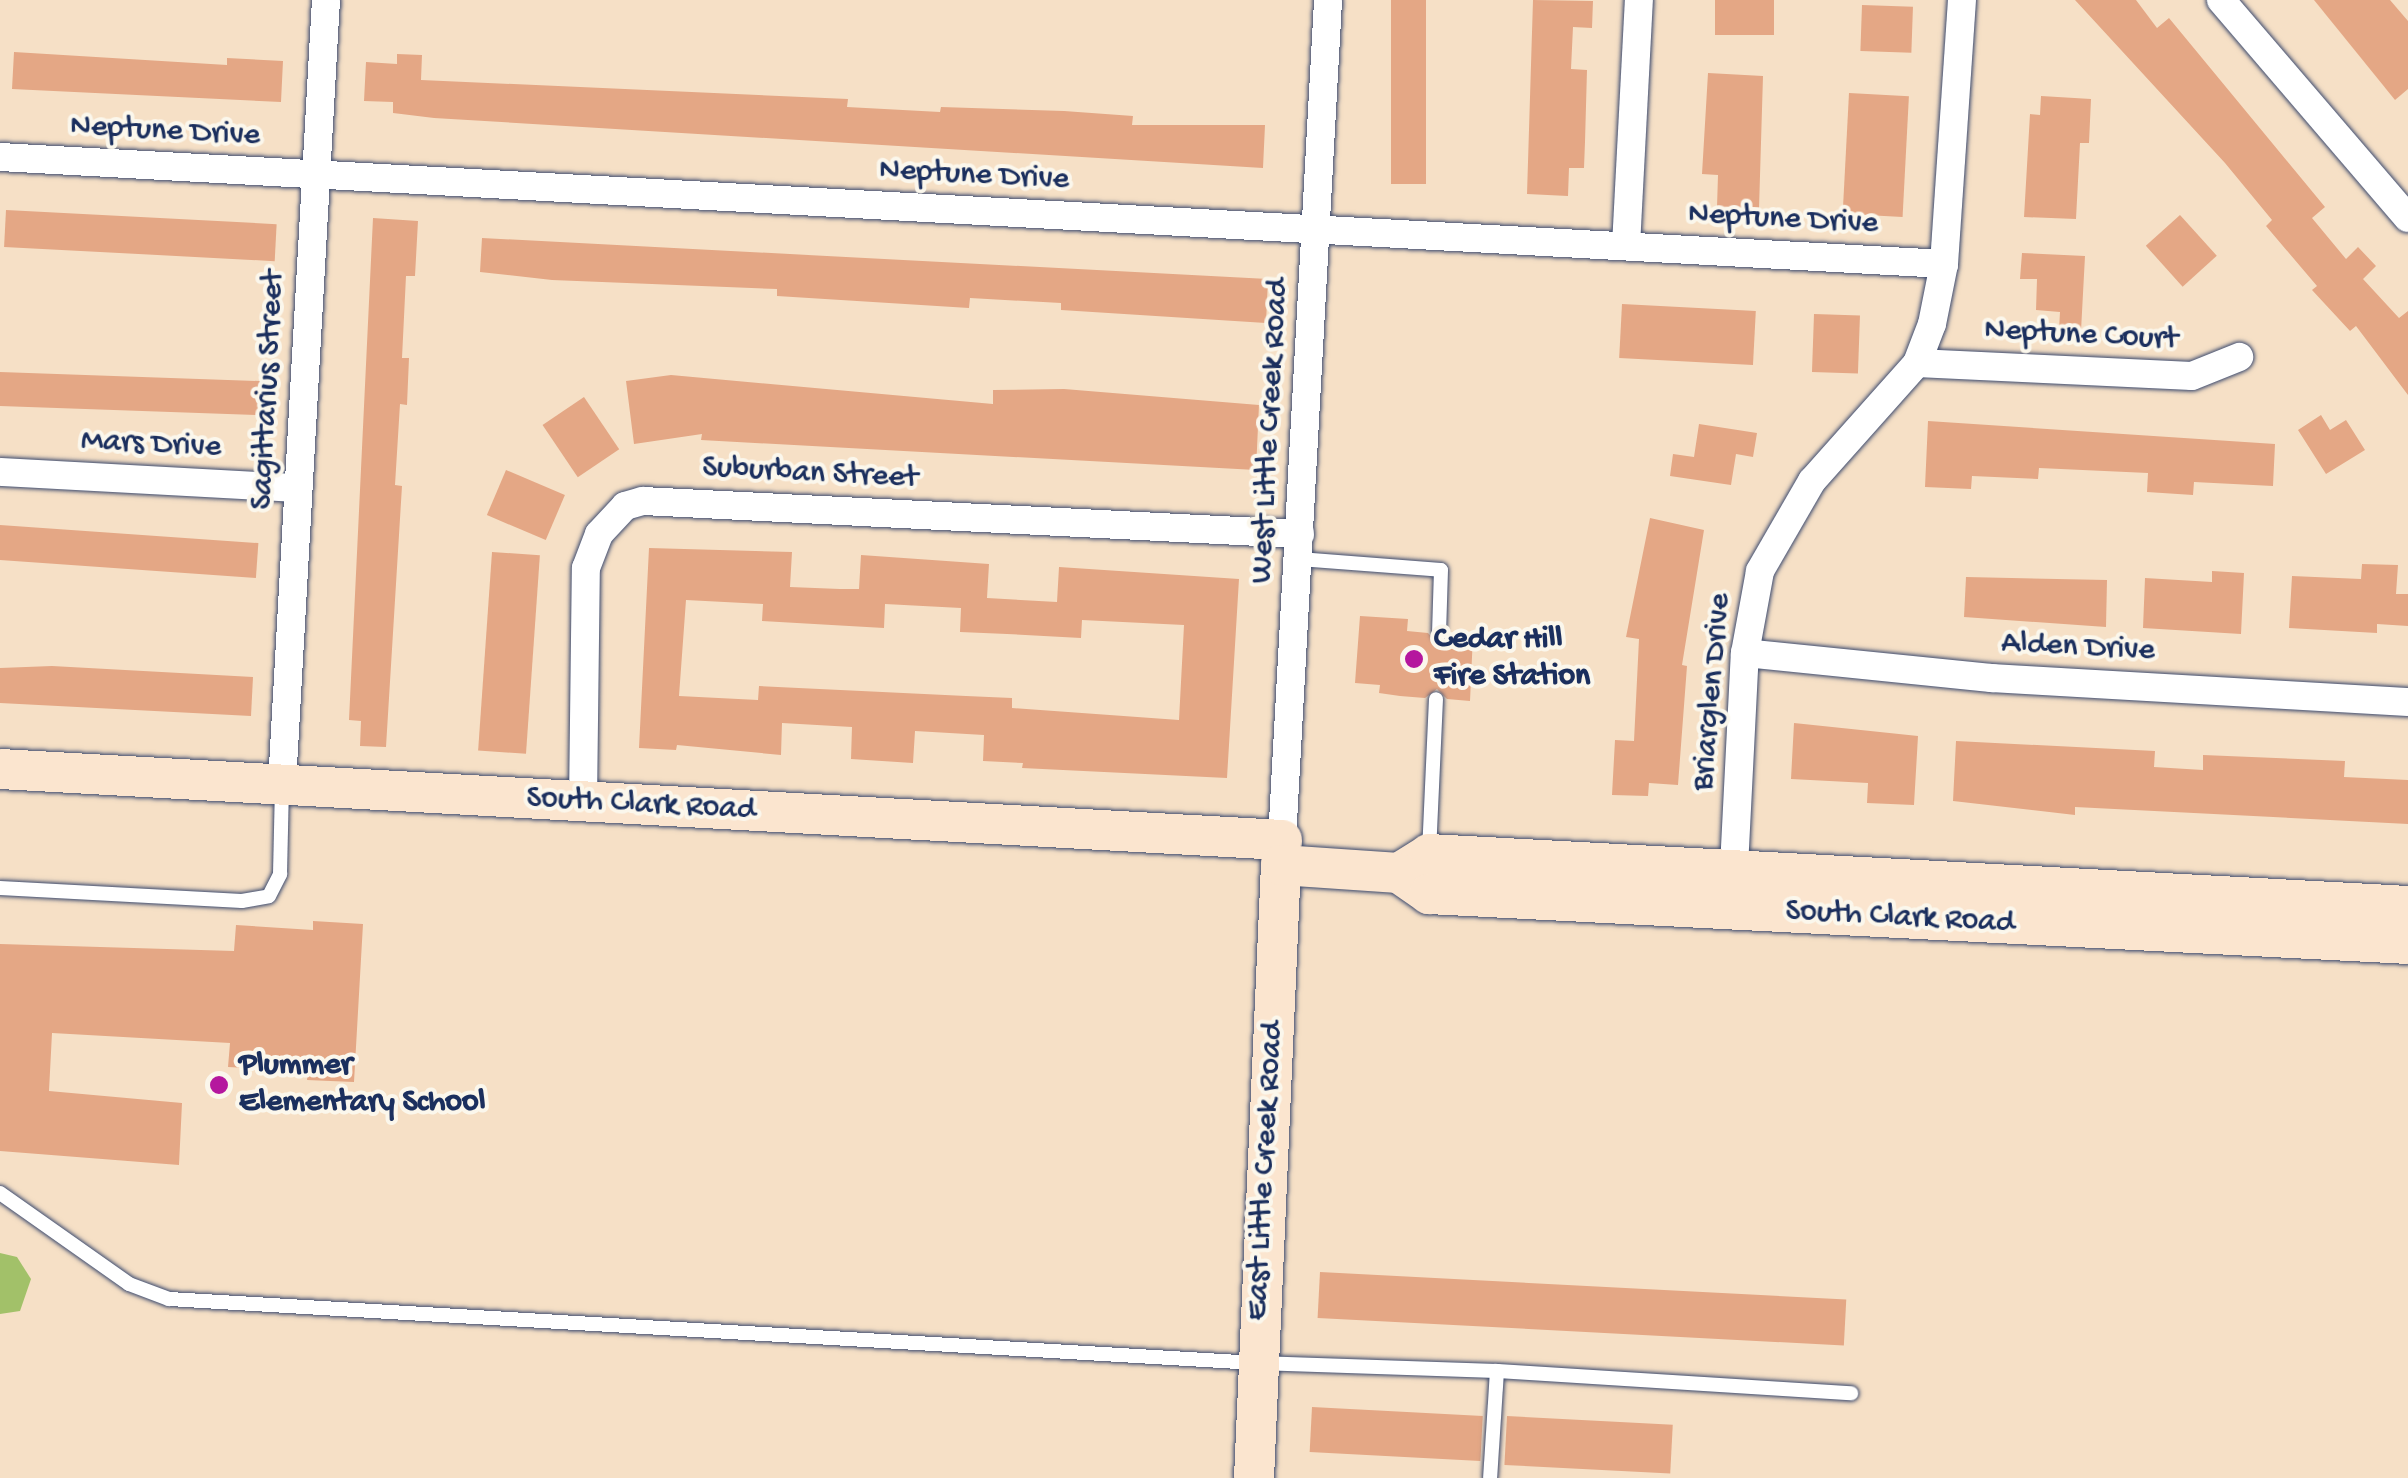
<!DOCTYPE html>
<html>
<head>
<meta charset="utf-8">
<style>
	body { margin:0 }
	#map { position:relative; width:2408px; height:1478px; overflow:hidden; background:#f6e0c6; font-family:"Gochi Hand",sans-serif }
	div>[style] { position:absolute }
	.green>* { inset:0; background:#a2c169 }
	.building>* { inset:0; background:#e4a785; transform-origin:0 0 }
	.roads { filter:drop-shadow(0 0 2px #3c4a6e) drop-shadow(0 0 2px #3c4a6e) }
	.lane>* { height:14px; margin:-7px; padding:0 7px; transform-origin:7px; border-radius:7px; background:#fff }
	.street>* { height:28px; margin:-14px; padding:0 14px; transform-origin:14px; border-radius:14px; background:#fff }
	.secondary>* { height:40px; margin:-20px; padding:0 20px; transform-origin:20px; border-radius:20px; background:#fbe5cf }
	.dots>* { width:28px; height:28px; translate:-50% -50%; box-sizing:border-box; border:5px solid #fbf7ec; border-radius:50% }
	span { translate:-50% -50%; white-space:nowrap; text-align:center; line-height:1.15; -webkit-text-stroke:8px #fbf7ec; paint-order:stroke }
	.street-label { font-size:32px; color:#1b2f5e }
	.poi-label { font-size:32px; color:#1b2f5e; font-weight:700 }
	.left { translate:0 -50%; text-align:left }
</style>
</head>
<body>
<div id="map">
	<div class="green">
		<i style="clip-path:polygon(0 1253px,17px 1257px,31px 1279px,20px 1311px,0 1314px)"></i>
	</div>
	<div class="building">
		<i style="left:1391px;top:0;width:35px;height:184px"></i>
		<i style="clip-path:polygon(1533px 0,1593px 1px,1592px 28px,1573px 27px,1571px 69px,1587px 70px,1585px 142px,1584px 168px,1569px 168px,1568px 196px,1527px 194px)"></i>
		<i style="left:1715px;top:0;width:59px;height:35px"></i>
		<i style="clip-path:polygon(2075px 0,2136px 0,2157px 28px,2169px 18px,2325px 207px,2312px 218px,2346px 259px,2358px 247px,2376px 266px,2363px 279px,2399px 318px,2408px 311px,2408px 395px,2356px 326px,2350px 331px,2312px 290px,2317px 286px,2266px 226px,2272px 220px,2225px 163px)"></i>
		<i style="clip-path:polygon(2314px 0,2390px 0,2408px 21px,2408px 89px,2395px 100px)"></i>
		<i style="left:1862px;top:5px;width:51px;height:46px;rotate:2deg"></i>
		<i style="clip-path:polygon(14px 52px,227px 65px,227px 58px,283px 61px,281px 102px,12px 89px)"></i>
		<i style="clip-path:polygon(397px 54px,422px 55px,421px 80px,848px 99px,847px 107px,940px 112px,941px 107px,1064px 111px,1133px 116px,1132px 125px,1265px 125px,1263px 168px,434px 118px,393px 113px,393px 102px,364px 101px,366px 62px,397px 64px)"></i>
		<i style="clip-path:polygon(1708px 73px,1763px 76px,1759px 209px,1717px 207px,1718px 175px,1702px 174px)"></i>
		<i style="left:1849px;top:93px;width:60px;height:121px;rotate:3deg"></i>
		<i style="clip-path:polygon(2041px 96px,2091px 99px,2089px 143px,2080px 143px,2076px 219px,2024px 217px,2030px 114px,2040px 115px)"></i>
		<i style="left:6px;top:210px;width:271px;height:37px;rotate:3deg"></i>
		<i style="left:2180px;top:215px;width:55px;height:46px;rotate:48deg"></i>
		<i style="clip-path:polygon(373px 218px,418px 221px,415px 276px,406px 276px,402px 358px,409px 358px,407px 405px,400px 404px,395px 485px,402px 486px,386px 747px,360px 746px,361px 721px,349px 720px)"></i>
		<i style="clip-path:polygon(482px 238px,1268px 279px,1266px 323px,1061px 310px,1061px 303px,970px 298px,969px 308px,777px 296px,777px 289px,552px 280px,480px 272px)"></i>
		<i style="clip-path:polygon(2022px 253px,2085px 256px,2081px 331px,2059px 330px,2060px 312px,2036px 310px,2037px 279px,2020px 279px)"></i>
		<i style="left:1622px;top:304px;width:134px;height:54px;rotate:3deg"></i>
		<i style="left:1814px;top:314px;width:46px;height:58px;rotate:2deg"></i>
		<i style="left:0;top:372px;width:268px;height:34px;rotate:2deg"></i>
		<i style="clip-path:polygon(671px 375px,993px 404px,993px 390px,1064px 389px,1259px 405px,1256px 470px,701px 440px,702px 434px,634px 444px,626px 381px)"></i>
		<i style="left:584px;top:397px;width:63px;height:50px;rotate:56deg"></i>
		<i style="clip-path:polygon(2321px 415px,2330px 430px,2346px 420px,2365px 450px,2326px 474px,2298px 430px)"></i>
		<i style="clip-path:polygon(1928px 421px,2275px 444px,2273px 486px,2194px 482px,2193px 495px,2147px 492px,2148px 473px,2039px 468px,2038px 479px,1972px 476px,1971px 489px,1925px 487px)"></i>
		<i style="clip-path:polygon(1699px 424px,1757px 433px,1753px 457px,1736px 454px,1731px 485px,1670px 476px,1673px 454px,1694px 457px)"></i>
		<i style="left:506px;top:470px;width:64px;height:49px;rotate:23deg"></i>
		<i style="clip-path:polygon(1650px 518px,1704px 530px,1682px 665px,1687px 666px,1678px 785px,1649px 783px,1648px 796px,1612px 795px,1615px 740px,1634px 741px,1639px 639px,1626px 637px)"></i>
		<i style="left:0;top:525px;width:259px;height:35px;rotate:4deg"></i>
		<i style="clip-path:polygon(evenodd,649px 548px,792px 552px,790px 587px,840px 589px,859px 589px,861px 555px,989px 564px,987px 598px,1057px 602px,1059px 567px,1239px 579px,1227px 778px,1022px 768px,1023px 763px,983px 761px,984px 735px,915px 731px,913px 763px,851px 759px,852px 727px,782px 723px,781px 755px,677px 745px,676px 750px,639px 748px,649px 548px,686px 600px,763px 604px,762px 621px,884px 628px,885px 604px,961px 608px,960px 632px,1007px 634px,1081px 638px,1082px 620px,1184px 625px,1179px 720px,1012px 708px,1012px 698px,966px 696px,759px 686px,758px 700px,679px 696px,686px 600px)"></i>
		<i style="left:492px;top:552px;width:48px;height:199px;rotate:4deg"></i>
		<i style="clip-path:polygon(2362px 564px,2398px 565px,2396px 594px,2408px 594px,2408px 626px,2377px 624px,2377px 633px,2289px 628px,2292px 576px,2361px 579px)"></i>
		<i style="clip-path:polygon(2212px 571px,2244px 573px,2241px 634px,2143px 628px,2145px 578px,2212px 582px)"></i>
		<i style="clip-path:polygon(1966px 577px,2107px 580px,2106px 627px,1964px 617px)"></i>
		<i style="clip-path:polygon(1360px 616px,1408px 619px,1407px 631px,1428px 633px,1438px 644px,1450px 634px,1473px 635px,1470px 701px,1447px 699px,1437px 689px,1425px 698px,1400px 696px,1379px 693px,1380px 685px,1355px 683px)"></i>
		<i style="clip-path:polygon(52px 666px,253px 677px,251px 716px,0 703px,0 668px)"></i>
		<i style="clip-path:polygon(1794px 723px,1918px 736px,1914px 805px,1867px 803px,1868px 783px,1791px 779px)"></i>
		<i style="clip-path:polygon(1956px 741px,2155px 751px,2154px 767px,2203px 770px,2203px 755px,2345px 761px,2344px 777px,2408px 780px,2408px 824px,2075px 807px,2075px 815px,1953px 801px)"></i>
		<i style="clip-path:polygon(313px 921px,363px 924px,354px 1082px,307px 1080px,308px 1071px,228px 1067px,230px 1043px,52px 1033px,49px 1091px,182px 1103px,179px 1165px,0 1151px,0 944px,234px 951px,236px 925px,313px 930px)"></i>
		<i style="left:1320px;top:1272px;width:527px;height:46px;rotate:3deg"></i>
		<i style="left:1312px;top:1407px;width:171px;height:45px;rotate:3deg"></i>
		<i style="left:1507px;top:1416px;width:166px;height:49px;rotate:3deg"></i>
	</div>
	<div class="roads">
		<div class="lane">
			<i style="left:1299px;top:559px;width:142px;rotate:4.4deg"></i>
			<i style="left:1441px;top:570px;width:64px;rotate:91.8deg"></i>
			<i style="left:1429px;top:853px;width:154px;rotate:-87.4deg"></i>
			<i style="left:0;top:888px;width:242px;rotate:3.1deg"></i>
			<i style="left:242px;top:901px;width:27px;rotate:-10deg"></i>
			<i style="left:269px;top:896px;width:25px;rotate:-63deg"></i>
			<i style="left:280px;top:874px;width:85px;rotate:-88.7deg"></i>
			<i style="left:0;top:1193px;width:158px;rotate:35.2deg"></i>
			<i style="left:129px;top:1284px;width:43px;rotate:20.6deg"></i>
			<i style="left:169px;top:1299px;width:1090px;rotate:3.37deg"></i>
			<i style="left:1257px;top:1363px;width:240px;rotate:1.9deg"></i>
			<i style="left:1497px;top:1371px;width:107px;rotate:93.7deg"></i>
			<i style="left:1497px;top:1371px;width:355px;rotate:3.6deg"></i>
		</div>
		<div class="street">
			<i style="left:2221px;top:0;width:287px;rotate:49.4deg"></i>
			<i style="left:0;top:157px;width:1947px;rotate:3.15deg"></i>
			<i style="left:1626px;top:246px;width:246px;rotate:-87deg"></i>
			<i style="left:1917px;top:363px;width:275px;rotate:2.7deg"></i>
			<i style="left:2192px;top:376px;width:51px;rotate:-22deg"></i>
			<i style="left:0;top:472px;width:298px;rotate:3.1deg"></i>
			<i style="left:1745px;top:653px;width:248px;rotate:5.8deg"></i>
			<i style="left:1992px;top:678px;width:417px;rotate:3.3deg"></i>
			<i style="left:282px;top:784px;width:785px;rotate:-86.79deg"></i>
			<i style="left:583px;top:802px;width:234px;rotate:-89.3deg"></i>
			<i style="left:586px;top:568px;width:36px;rotate:-69deg"></i>
			<i style="left:599px;top:534px;width:38px;rotate:-47deg"></i>
			<i style="left:625px;top:506px;width:19px;rotate:-16deg"></i>
			<i style="left:643px;top:501px;width:658px;rotate:2.88deg"></i>
			<i style="left:1281px;top:858px;width:859px;rotate:-86.86deg"></i>
			<i style="left:1733px;top:887px;width:234px;rotate:-87.1deg"></i>
			<i style="left:1745px;top:653px;width:83px;rotate:-79.6deg"></i>
			<i style="left:1760px;top:571px;width:104px;rotate:-60deg"></i>
			<i style="left:1812px;top:481px;width:158px;rotate:-48.3deg"></i>
			<i style="left:1917px;top:363px;width:42px;rotate:-69deg"></i>
			<i style="left:1932px;top:324px;width:61px;rotate:-78.7deg"></i>
			<i style="left:1944px;top:264px;width:265px;rotate:-86.1deg"></i>
		</div>
		<div class="secondary">
			<i style="left:0;top:769px;width:1284px;rotate:3.17deg"></i>
			<i style="left:1399px;top:873px;width:36px;rotate:-32deg"></i>
			<i style="left:1429px;top:854px;width:980px;rotate:3.04deg"></i>
			<i style="left:1254px;top:1478px;width:614px;rotate:-87.48deg"></i>
			<i style="left:1281px;top:865px;width:118px;rotate:3.9deg"></i>
			<i style="left:1399px;top:873px;width:37px;rotate:35deg"></i>
			<i style="left:1429px;top:894px;width:980px;rotate:2.92deg"></i>
		</div>
	</div>
	<div class="dots">
		<i style="left:1414px;top:659px;background:#b5179e"></i>
		<i style="left:219px;top:1085px;background:#b5179e"></i>
	</div>
	<div class="street-label">
		<span style="left:165px;top:132px;rotate:3deg">Neptune Drive</span>
		<span style="left:974px;top:176px;rotate:3deg">Neptune Drive</span>
		<span style="left:1783px;top:220px;rotate:3deg">Neptune Drive</span>
		<span style="left:2081px;top:336px;rotate:3deg">Neptune Court</span>
		<span style="left:269px;top:390px;rotate:-87deg">Sagittarius Street</span>
		<span style="left:1271px;top:431px;rotate:-87deg">West Little Creek Road</span>
		<span style="left:151px;top:445px;rotate:3deg">Mars Drive</span>
		<span style="left:810px;top:474px;rotate:3deg">Suburban Street</span>
		<span style="left:2078px;top:648px;rotate:3deg">Alden Drive</span>
		<span style="left:1713px;top:692px;rotate:-85deg">Briarglen Drive</span>
		<span style="left:641px;top:805px;rotate:3deg">South Clark Road</span>
		<span style="left:1900px;top:918px;rotate:3deg">South Clark Road</span>
		<span style="left:1266px;top:1171px;rotate:-87deg">East Little Creek Road</span>
	</div>
	<div class="poi-label">
		<span class="left" style="left:1434px;top:659px">Cedar Hill<br>Fire Station</span>
		<span class="left" style="left:239px;top:1085px">Plummer<br>Elementary School</span>
	</div>
</div>
</body>
</html>
